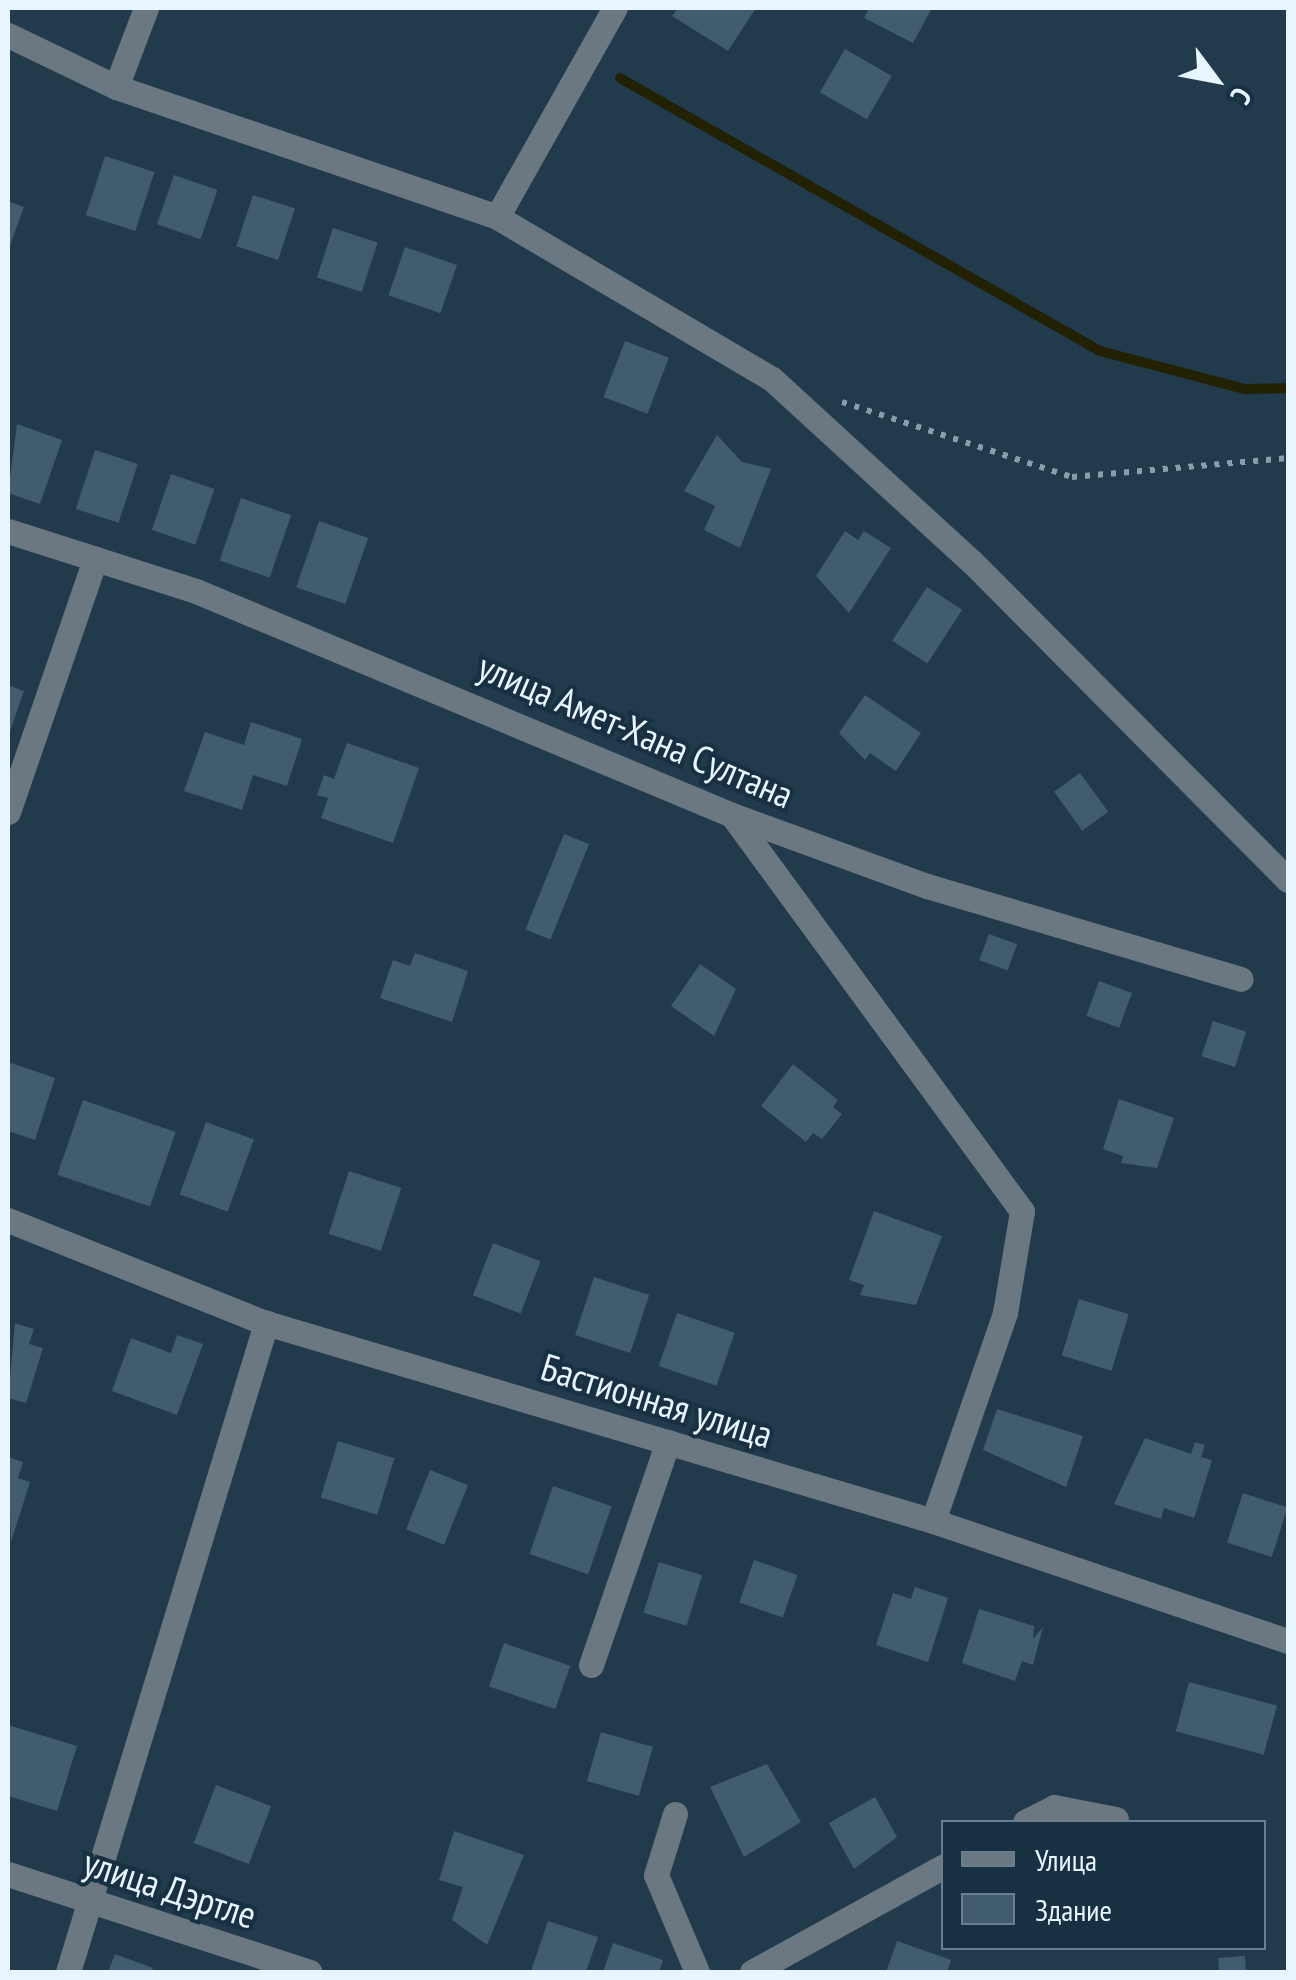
<!DOCTYPE html>
<html>
<head>
<meta charset="utf-8">
<style>
	body { margin:0 }
	#map { position:relative; width:1296px; height:1980px; overflow:hidden; background:#213b4d; font-family:"PT Sans Narrow",sans-serif }
	div>[style] { position:absolute }
	.stream>* { height:10px; margin:-5px; padding:0 5px; transform-origin:5px; border-radius:5px; background:#222103 }
	.building>* { inset:0; background:#415b6f; transform-origin:0 0 }
	.path>* { height:6px; margin-top:-3px; transform-origin:0; background:repeating-linear-gradient(90deg,#8b9dab 0 5px,transparent 0 13px) }
	.minor>* { height:25px; margin:-12.5px; padding:0 12.5px; transform-origin:12.5px; border-radius:12.5px; background:#6b7781 }
	span { translate:-50% -50%; white-space:nowrap; text-align:center; line-height:1.15; -webkit-text-stroke:8px #173042; paint-order:stroke }
	.street-label { font-size:38px; color:#e8f4fe }
	.frame { position:absolute; inset:0; border:10px solid #e8f4fe; pointer-events:none }
	.legend { position:absolute; left:941px; top:1820px; width:325px; height:130px; box-sizing:border-box; background:#173042; border:2px solid #6b7e8d; margin:0; padding:12px 18px; list-style:none; font-size:30px; color:#e8f4fe }
	.legend li { display:flex; align-items:center; gap:20px; height:50px }
	.legend b { width:50px; border:2px solid #6b7e8d }
	.north { position:absolute; left:1166px; top:30px; width:100px; height:100px; -webkit-text-stroke:8px #173042; paint-order:stroke; rotate:122deg; font-size:28px; font-weight:700; line-height:40px; text-align:center; color:#e8f4fe }
	.north::after { content:''; display:block; margin:auto; width:35px; height:45px; background:#e8f4fe; clip-path:polygon(50% 0,100% 100%,50% 72%,0 100%) }
</style>
</head>
<body>
<div id="map">
	<div class="stream">
		<i style="left:620px;top:78px;width:552px;rotate:29.63deg"></i>
		<i style="left:1100px;top:351px;width:150px;rotate:14.7deg"></i>
		<i style="left:1245px;top:389px;width:43px;rotate:-1.3deg"></i>
	</div>
	<div class="building">
		<i style="clip-path:polygon(678px 8px,756px 8px,728px 51px,672px 16px)"></i>
		<i style="clip-path:polygon(869px 8px,932px 8px,913px 43px,864px 18px)"></i>
		<i style="left:845px;top:49px;width:54px;height:50px;rotate:30deg"></i>
		<i style="left:105px;top:156px;width:52px;height:62px;rotate:18deg"></i>
		<i style="left:174px;top:175px;width:46px;height:52px;rotate:19deg"></i>
		<i style="left:253px;top:195px;width:44px;height:54px;rotate:18deg"></i>
		<i style="clip-path:polygon(8px 201px,24px 207px,8px 251px)"></i>
		<i style="left:333px;top:228px;width:47px;height:52px;rotate:18deg"></i>
		<i style="left:405px;top:247px;width:55px;height:51px;rotate:19deg"></i>
		<i style="left:625px;top:341px;width:47px;height:60px;rotate:21deg"></i>
		<i style="clip-path:polygon(17px 424px,62px 440px,40px 504px,8px 493px)"></i>
		<i style="clip-path:polygon(717px 435px,742px 462px,771px 469px,740px 548px,704px 530px,715px 506px,684px 491px)"></i>
		<i style="left:95px;top:450px;width:45px;height:62px;rotate:18deg"></i>
		<i style="left:171px;top:474px;width:46px;height:59px;rotate:19deg"></i>
		<i style="left:241px;top:498px;width:53px;height:66px;rotate:19deg"></i>
		<i style="left:319px;top:521px;width:52px;height:70px;rotate:19deg"></i>
		<i style="clip-path:polygon(845px 531px,858px 540px,864px 531px,891px 548px,849px 613px,816px 576px)"></i>
		<i style="left:927px;top:587px;width:42px;height:64px;rotate:33deg"></i>
		<i style="clip-path:polygon(8px 685px,24px 691px,8px 737px)"></i>
		<i style="clip-path:polygon(865px 695px,921px 733px,896px 771px,870px 753px,865px 760px,839px 733px)"></i>
		<i style="clip-path:polygon(251px 722px,302px 739px,287px 786px,253px 775px,242px 810px,184px 791px,205px 732px,244px 745px)"></i>
		<i style="clip-path:polygon(347px 743px,419px 768px,393px 843px,321px 818px,328px 798px,317px 795px,324px 775px,334px 779px)"></i>
		<i style="left:1080px;top:773px;width:48px;height:32px;rotate:54deg"></i>
		<i style="left:564px;top:834px;width:27px;height:103px;rotate:22deg"></i>
		<i style="left:989px;top:934px;width:30px;height:28px;rotate:20deg"></i>
		<i style="clip-path:polygon(415px 953px,468px 971px,452px 1022px,380px 998px,393px 960px,410px 966px)"></i>
		<i style="clip-path:polygon(700px 964px,736px 989px,714px 1036px,671px 1006px)"></i>
		<i style="left:1099px;top:981px;width:35px;height:37px;rotate:20deg"></i>
		<i style="left:1213px;top:1021px;width:35px;height:37px;rotate:18deg"></i>
		<i style="clip-path:polygon(8px 1062px,55px 1078px,35px 1140px,8px 1131px)"></i>
		<i style="clip-path:polygon(793px 1064px,838px 1100px,833px 1107px,842px 1114px,822px 1139px,813px 1133px,806px 1142px,761px 1106px)"></i>
		<i style="clip-path:polygon(1119px 1099px,1174px 1118px,1157px 1168px,1121px 1163px,1123px 1156px,1103px 1149px)"></i>
		<i style="left:83px;top:1100px;width:98px;height:79px;rotate:19deg"></i>
		<i style="left:206px;top:1122px;width:51px;height:77px;rotate:20deg"></i>
		<i style="left:349px;top:1171px;width:55px;height:66px;rotate:18deg"></i>
		<i style="clip-path:polygon(874px 1211px,942px 1236px,916px 1305px,860px 1295px,864px 1285px,849px 1280px)"></i>
		<i style="left:493px;top:1243px;width:51px;height:56px;rotate:21deg"></i>
		<i style="left:594px;top:1277px;width:58px;height:61px;rotate:18deg"></i>
		<i style="left:1079px;top:1299px;width:52px;height:59px;rotate:17deg"></i>
		<i style="left:677px;top:1313px;width:61px;height:56px;rotate:19deg"></i>
		<i style="clip-path:polygon(15px 1323px,34px 1329px,29px 1344px,43px 1348px,26px 1403px,8px 1398px)"></i>
		<i style="clip-path:polygon(177px 1335px,203px 1344px,177px 1415px,112px 1391px,131px 1338px,171px 1353px)"></i>
		<i style="clip-path:polygon(997px 1409px,1083px 1436px,1066px 1487px,983px 1450px)"></i>
		<i style="clip-path:polygon(1145px 1438px,1191px 1454px,1195px 1442px,1205px 1445px,1201px 1457px,1212px 1460px,1194px 1518px,1164px 1508px,1161px 1519px,1114px 1504px)"></i>
		<i style="left:338px;top:1441px;width:59px;height:59px;rotate:17deg"></i>
		<i style="clip-path:polygon(8px 1457px,23px 1462px,18px 1478px,30px 1482px,11px 1542px)"></i>
		<i style="left:430px;top:1470px;width:41px;height:64px;rotate:22deg"></i>
		<i style="left:553px;top:1486px;width:62px;height:72px;rotate:19deg"></i>
		<i style="left:1243px;top:1493px;width:47px;height:52px;rotate:18deg"></i>
		<i style="left:754px;top:1560px;width:46px;height:45px;rotate:19deg"></i>
		<i style="left:659px;top:1562px;width:45px;height:53px;rotate:17deg"></i>
		<i style="clip-path:polygon(915px 1587px,948px 1598px,928px 1662px,876px 1645px,893px 1593px,911px 1599px)"></i>
		<i style="clip-path:polygon(979px 1609px,1034px 1626px,1033px 1639px,1043px 1627px,1033px 1665px,1022px 1661px,1015px 1681px,962px 1663px)"></i>
		<i style="left:504px;top:1643px;width:70px;height:46px;rotate:19deg"></i>
		<i style="left:1189px;top:1682px;width:91px;height:51px;rotate:15deg"></i>
		<i style="clip-path:polygon(8px 1725px,77px 1746px,57px 1811px,8px 1796px)"></i>
		<i style="left:601px;top:1732px;width:54px;height:51px;rotate:16deg"></i>
		<i style="clip-path:polygon(767px 1764px,801px 1822px,744px 1857px,710px 1787px)"></i>
		<i style="left:216px;top:1785px;width:59px;height:62px;rotate:21deg"></i>
		<i style="clip-path:polygon(875px 1797px,897px 1837px,854px 1869px,829px 1823px)"></i>
		<i style="clip-path:polygon(454px 1831px,524px 1855px,487px 1945px,452px 1920px,463px 1887px,439px 1880px)"></i>
		<i style="clip-path:polygon(548px 1921px,598px 1937px,586px 1972px,531px 1971px)"></i>
		<i style="clip-path:polygon(897px 1941px,951px 1960px,947px 1972px,886px 1972px)"></i>
		<i style="clip-path:polygon(613px 1943px,663px 1960px,659px 1972px,603px 1972px)"></i>
		<i style="clip-path:polygon(115px 1954px,153px 1968px,151px 1972px,108px 1972px)"></i>
		<i style="left:1245px;top:1956px;width:16px;height:27px;rotate:86deg"></i>
	</div>
	<div class="path">
		<i style="left:842px;top:402px;width:242px;rotate:18.1deg"></i>
		<i style="left:1072px;top:477px;width:217px;rotate:-5deg"></i>
	</div>
	<div class="minor">
		<i style="left:8px;top:35px;width:120px;rotate:25.7deg"></i>
		<i style="left:116px;top:87px;width:403px;rotate:18.8deg"></i>
		<i style="left:497px;top:217px;width:319px;rotate:30.5deg"></i>
		<i style="left:772px;top:379px;width:271px;rotate:42.5deg"></i>
		<i style="left:972px;top:562px;width:448px;rotate:45.2deg"></i>
		<i style="left:116px;top:87px;width:85px;rotate:-69.2deg"></i>
		<i style="left:497px;top:217px;width:240px;rotate:-60.6deg"></i>
		<i style="left:8px;top:531px;width:197px;rotate:17.7deg"></i>
		<i style="left:196px;top:591px;width:581px;rotate:22.68deg"></i>
		<i style="left:732px;top:815px;width:208px;rotate:20deg"></i>
		<i style="left:927px;top:886px;width:327px;rotate:16.5deg"></i>
		<i style="left:8px;top:812px;width:268px;rotate:-71deg"></i>
		<i style="left:732px;top:815px;width:491px;rotate:53.8deg"></i>
		<i style="left:1022px;top:1211px;width:103px;rotate:99.5deg"></i>
		<i style="left:1005px;top:1313px;width:220px;rotate:109.1deg"></i>
		<i style="left:8px;top:1220px;width:278px;rotate:21.8deg"></i>
		<i style="left:266px;top:1323px;width:696px;rotate:16.53deg"></i>
		<i style="left:933px;top:1521px;width:375px;rotate:18.7deg"></i>
		<i style="left:591px;top:1665px;width:236px;rotate:-71deg"></i>
		<i style="left:675px;top:1814px;width:64px;rotate:107.3deg"></i>
		<i style="left:656px;top:1875px;width:105px;rotate:67.1deg"></i>
		<i style="left:1025px;top:1822px;width:33px;rotate:-27deg"></i>
		<i style="left:1054px;top:1807px;width:63px;rotate:11deg"></i>
		<i style="left:8px;top:1874px;width:317px;rotate:18deg"></i>
		<i style="left:68px;top:1972px;width:679px;rotate:-73.03deg"></i>
		<i style="left:752px;top:1972px;width:219px;rotate:-28.9deg"></i>
	</div>
	<div class="street-label">
		<span style="left:636px;top:730px;rotate:23deg">улица Амет-Хана Султана</span>
		<span style="left:657px;top:1400px;rotate:17deg">Бастионная улица</span>
		<span style="left:170px;top:1888px;rotate:18deg">улица Дэртле</span>
	</div>
	<div class="frame"></div>
	<ul class="legend">
	<li><b style="height:12px;background:#6b7781"></b>Улица</li>
	<li><b style="height:28px;background:#415b6f"></b>Здание</li>
	</ul>
	<div class="north">С</div>
</div>
</body>
</html>
